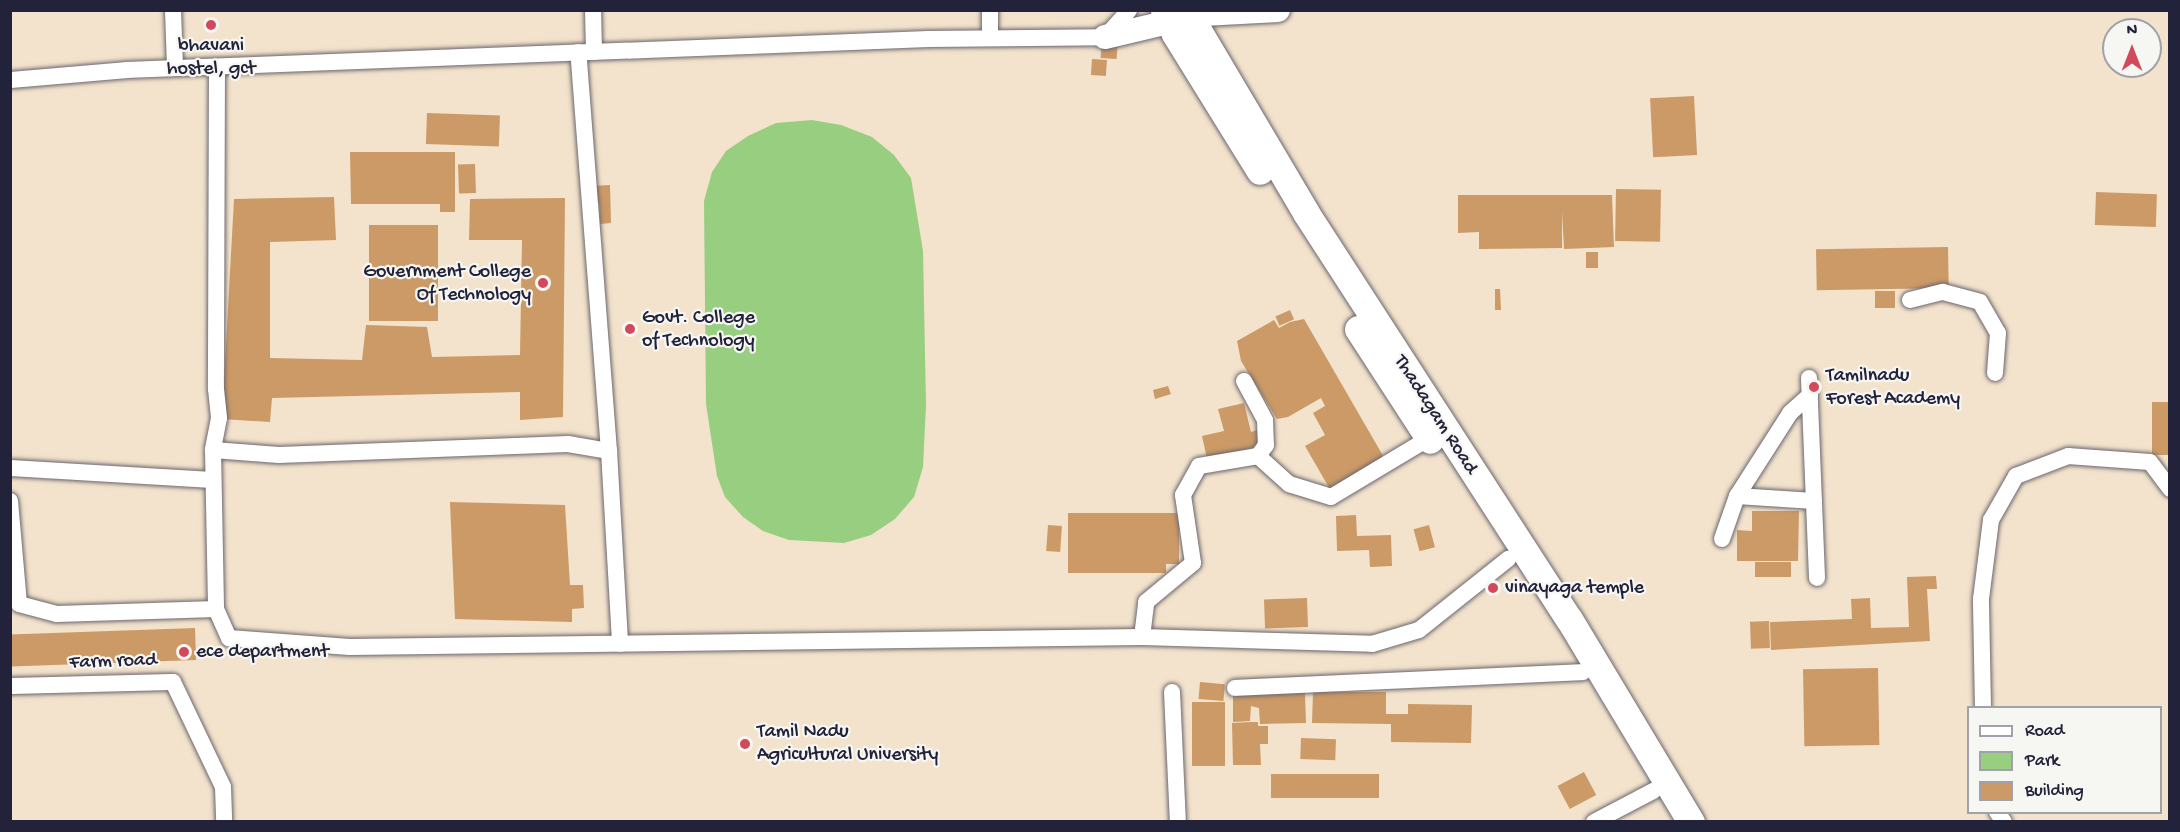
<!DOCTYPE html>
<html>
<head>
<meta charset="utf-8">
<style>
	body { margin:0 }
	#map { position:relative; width:2180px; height:832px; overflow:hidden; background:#f3e3cc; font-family:"Gochi Hand",sans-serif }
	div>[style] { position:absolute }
	.green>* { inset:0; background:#98ce80 }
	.building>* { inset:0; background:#cc9a66; transform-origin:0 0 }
	.roads { filter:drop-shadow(0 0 2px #6b666e) drop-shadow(0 0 2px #6b666e) }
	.minor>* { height:16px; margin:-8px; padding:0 8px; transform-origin:8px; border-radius:8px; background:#fff }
	.secondary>* { height:24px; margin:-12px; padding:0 12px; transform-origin:12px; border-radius:12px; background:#fff }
	.primary>* { height:27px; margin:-13.5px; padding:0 13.5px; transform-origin:13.5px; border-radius:13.5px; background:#fff }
	.dots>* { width:16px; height:16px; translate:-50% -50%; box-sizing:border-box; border:3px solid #f6f6f2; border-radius:50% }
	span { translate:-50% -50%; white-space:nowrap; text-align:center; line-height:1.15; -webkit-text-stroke:4.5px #f6f6f2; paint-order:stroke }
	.poi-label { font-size:20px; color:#22223b }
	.right { translate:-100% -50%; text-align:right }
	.left { translate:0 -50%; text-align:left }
	.street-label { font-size:20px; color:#22223b }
	.frame { position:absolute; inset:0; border:12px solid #22223b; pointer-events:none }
	.legend { position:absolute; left:1967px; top:706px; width:195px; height:108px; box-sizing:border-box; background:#f6f6f2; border:2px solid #a1a1a9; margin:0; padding:8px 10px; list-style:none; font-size:18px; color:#22223b }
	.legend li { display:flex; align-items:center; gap:12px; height:30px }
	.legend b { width:30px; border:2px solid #a1a1a9 }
	.north { position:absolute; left:2102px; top:18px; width:60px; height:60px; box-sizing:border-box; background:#f6f6f2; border:2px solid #a1a1a9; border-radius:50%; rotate:0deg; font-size:16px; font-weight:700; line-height:24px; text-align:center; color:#22223b }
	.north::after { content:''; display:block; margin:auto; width:21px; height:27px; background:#d1495b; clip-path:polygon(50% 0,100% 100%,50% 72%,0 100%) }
</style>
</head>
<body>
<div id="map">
	<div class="green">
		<i style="clip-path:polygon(812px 120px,841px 125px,872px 137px,894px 155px,911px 178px,923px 251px,926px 405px,923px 467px,914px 497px,895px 519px,871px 535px,844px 543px,789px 540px,763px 531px,743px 517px,725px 497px,717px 476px,706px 404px,704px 201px,712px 172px,726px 151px,748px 136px,776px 123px)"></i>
	</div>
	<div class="building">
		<i style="left:1102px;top:38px;width:16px;height:20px;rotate:4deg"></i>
		<i style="left:1092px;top:59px;width:15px;height:16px;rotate:4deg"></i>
		<i style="left:1694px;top:96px;width:59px;height:44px;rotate:87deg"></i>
		<i style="left:427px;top:113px;width:73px;height:31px;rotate:2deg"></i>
		<i style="clip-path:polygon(350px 152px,455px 152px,455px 212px,440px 212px,440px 204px,351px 204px)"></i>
		<i style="left:475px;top:164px;width:29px;height:17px;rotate:88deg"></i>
		<i style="clip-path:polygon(610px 185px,611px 223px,600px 224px,599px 203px,592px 203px,591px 186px)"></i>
		<i style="left:1616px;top:189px;width:45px;height:52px;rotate:1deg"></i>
		<i style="left:2096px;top:192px;width:61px;height:33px;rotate:2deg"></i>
		<i style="clip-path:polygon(1458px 195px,1612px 195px,1614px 247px,1564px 249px,1562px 211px,1562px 248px,1479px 249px,1479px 232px,1458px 233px)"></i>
		<i style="clip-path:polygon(334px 197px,336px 240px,270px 242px,270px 358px,362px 360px,366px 325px,427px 327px,432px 357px,520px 355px,522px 240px,469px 240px,470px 199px,565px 198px,563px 417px,520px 420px,520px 392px,272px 398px,270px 422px,222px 419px,234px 199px)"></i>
		<i style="left:369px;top:225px;width:69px;height:96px"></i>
		<i style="left:1948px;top:247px;width:41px;height:132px;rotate:89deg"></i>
		<i style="left:1586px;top:252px;width:12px;height:16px"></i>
		<i style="clip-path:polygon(1495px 289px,1500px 289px,1501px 310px,1495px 310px)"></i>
		<i style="left:1895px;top:291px;width:17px;height:20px;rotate:90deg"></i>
		<i style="left:1290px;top:310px;width:10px;height:16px;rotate:66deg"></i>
		<i style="clip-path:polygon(1304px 319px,1382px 454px,1383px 461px,1331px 491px,1305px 446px,1325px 435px,1313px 413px,1325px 406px,1321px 398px,1288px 417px,1277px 419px,1241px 361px,1237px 341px,1274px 320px,1279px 328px,1290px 322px)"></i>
		<i style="clip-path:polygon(1168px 386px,1171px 394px,1155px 399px,1153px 390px)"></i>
		<i style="left:2152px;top:402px;width:18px;height:53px"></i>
		<i style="clip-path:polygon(1244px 403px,1251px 432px,1257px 430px,1261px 446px,1207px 459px,1202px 436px,1224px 431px,1218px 409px)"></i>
		<i style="clip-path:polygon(450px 502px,565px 505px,570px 585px,583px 585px,584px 608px,572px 609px,572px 622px,455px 619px)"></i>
		<i style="clip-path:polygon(1752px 511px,1799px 511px,1798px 561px,1737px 561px,1737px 530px,1752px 531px)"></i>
		<i style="clip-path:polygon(1068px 513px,1179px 513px,1179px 564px,1166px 564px,1166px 573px,1068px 573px)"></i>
		<i style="clip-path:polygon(1356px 515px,1357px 536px,1391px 535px,1392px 566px,1370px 567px,1369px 550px,1337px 551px,1336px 516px)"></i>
		<i style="left:1048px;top:525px;width:14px;height:26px;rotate:4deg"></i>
		<i style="left:1429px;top:525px;width:23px;height:16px;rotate:75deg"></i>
		<i style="left:1791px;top:562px;width:15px;height:36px;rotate:90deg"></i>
		<i style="clip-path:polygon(1936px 576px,1937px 589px,1927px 589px,1930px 641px,1771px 650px,1770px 622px,1852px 619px,1851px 599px,1870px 598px,1871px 628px,1909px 627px,1907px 577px)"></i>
		<i style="left:1307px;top:598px;width:29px;height:43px;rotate:88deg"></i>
		<i style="left:1769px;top:621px;width:27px;height:19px;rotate:88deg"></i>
		<i style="left:195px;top:628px;width:32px;height:185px;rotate:88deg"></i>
		<i style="left:1878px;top:668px;width:77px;height:75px;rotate:89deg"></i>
		<i style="left:1200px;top:682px;width:25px;height:17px;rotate:5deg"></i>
		<i style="clip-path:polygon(1313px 692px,1386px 692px,1386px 714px,1408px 714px,1408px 704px,1472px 705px,1471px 743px,1391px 742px,1391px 724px,1312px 723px)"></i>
		<i style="clip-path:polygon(1233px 693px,1305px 693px,1306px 723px,1260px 724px,1259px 708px,1251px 706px,1250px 721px,1233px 722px)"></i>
		<i style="left:1192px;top:702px;width:33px;height:64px"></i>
		<i style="clip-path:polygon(1251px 722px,1258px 722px,1258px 726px,1268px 726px,1268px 744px,1260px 744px,1261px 765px,1233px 765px,1232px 723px)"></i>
		<i style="left:1301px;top:738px;width:35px;height:21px;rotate:2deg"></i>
		<i style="left:1584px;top:772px;width:26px;height:30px;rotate:62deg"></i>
		<i style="left:1379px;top:774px;width:24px;height:108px;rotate:90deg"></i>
	</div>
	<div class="roads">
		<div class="minor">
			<i style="left:173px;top:10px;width:58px;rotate:88deg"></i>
			<i style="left:593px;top:10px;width:42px;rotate:88.6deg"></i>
			<i style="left:990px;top:38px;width:28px;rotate:-90deg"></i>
			<i style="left:217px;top:67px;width:322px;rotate:90.2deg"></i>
			<i style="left:216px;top:389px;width:29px;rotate:84deg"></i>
			<i style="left:219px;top:418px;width:33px;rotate:101deg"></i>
			<i style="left:213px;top:450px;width:66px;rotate:4.3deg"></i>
			<i style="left:279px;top:455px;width:289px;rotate:-2.2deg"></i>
			<i style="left:568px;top:444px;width:42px;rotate:9.7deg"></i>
			<i style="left:609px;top:451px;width:400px;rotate:-94.4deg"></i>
			<i style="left:10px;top:80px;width:116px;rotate:-4.9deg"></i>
			<i style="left:126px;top:70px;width:803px;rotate:-2.21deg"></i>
			<i style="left:928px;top:39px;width:177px;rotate:-0.6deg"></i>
			<i style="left:1105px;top:37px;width:36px;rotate:-48deg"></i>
			<i style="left:1910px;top:300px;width:34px;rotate:-14deg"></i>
			<i style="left:1943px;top:292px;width:38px;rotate:15deg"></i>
			<i style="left:1980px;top:302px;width:36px;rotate:60deg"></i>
			<i style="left:1998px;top:333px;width:40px;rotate:94.3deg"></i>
			<i style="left:1809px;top:378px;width:200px;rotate:87.7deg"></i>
			<i style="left:1244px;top:381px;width:44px;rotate:61.7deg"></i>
			<i style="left:1265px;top:420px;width:25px;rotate:88deg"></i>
			<i style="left:1266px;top:445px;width:14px;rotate:126deg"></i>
			<i style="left:1258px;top:456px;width:42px;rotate:42.1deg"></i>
			<i style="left:1289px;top:484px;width:44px;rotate:17.2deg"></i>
			<i style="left:1331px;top:497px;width:114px;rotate:-31deg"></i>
			<i style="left:213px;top:450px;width:159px;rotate:88.9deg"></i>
			<i style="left:216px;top:609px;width:32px;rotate:66deg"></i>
			<i style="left:229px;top:638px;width:121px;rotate:4.3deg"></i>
			<i style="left:350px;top:647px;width:792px;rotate:-0.72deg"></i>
			<i style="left:1142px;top:637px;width:230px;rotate:1.7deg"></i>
			<i style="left:1372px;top:644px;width:49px;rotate:-16.6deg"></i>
			<i style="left:1419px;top:630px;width:114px;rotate:-38.6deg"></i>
			<i style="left:609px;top:451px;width:193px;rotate:86.7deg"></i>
			<i style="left:10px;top:468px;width:203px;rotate:3.4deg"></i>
			<i style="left:1737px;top:496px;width:77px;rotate:3.7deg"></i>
			<i style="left:10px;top:501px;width:103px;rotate:85deg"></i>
			<i style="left:19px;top:604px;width:39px;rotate:15deg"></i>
			<i style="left:57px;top:614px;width:159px;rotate:-1.8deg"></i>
			<i style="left:1722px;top:539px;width:46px;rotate:-70.8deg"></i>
			<i style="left:1737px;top:496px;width:98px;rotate:-57.4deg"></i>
			<i style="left:1790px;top:413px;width:27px;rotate:-42deg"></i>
			<i style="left:1142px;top:637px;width:35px;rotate:-83deg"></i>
			<i style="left:1146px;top:602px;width:61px;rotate:-39.7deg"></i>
			<i style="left:1193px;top:563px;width:69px;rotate:-98.4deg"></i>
			<i style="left:1183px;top:495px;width:33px;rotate:-61deg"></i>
			<i style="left:1199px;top:466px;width:60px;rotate:-9.6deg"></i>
			<i style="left:10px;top:686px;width:163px;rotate:-1.4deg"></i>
			<i style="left:173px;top:682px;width:116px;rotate:64.5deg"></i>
			<i style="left:223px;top:787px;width:35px;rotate:88deg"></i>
			<i style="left:1235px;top:688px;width:348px;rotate:-2.6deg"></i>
			<i style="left:1172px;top:692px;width:130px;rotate:87.4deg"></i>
			<i style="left:1983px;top:708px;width:109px;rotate:-91.1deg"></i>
			<i style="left:1981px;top:599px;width:80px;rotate:-82.8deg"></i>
			<i style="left:1991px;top:520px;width:51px;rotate:-60.4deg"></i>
			<i style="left:2016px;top:476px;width:56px;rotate:-21deg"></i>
			<i style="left:2068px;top:456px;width:82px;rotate:4.2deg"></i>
			<i style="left:2150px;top:462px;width:34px;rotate:53deg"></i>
			<i style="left:1997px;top:812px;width:12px;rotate:55deg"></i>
			<i style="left:1594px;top:822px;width:67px;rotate:-27.7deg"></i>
		</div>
		<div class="secondary">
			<i style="left:1105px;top:37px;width:66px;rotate:-13.2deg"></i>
			<i style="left:1169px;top:22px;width:17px;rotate:-25deg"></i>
			<i style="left:1184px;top:15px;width:94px;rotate:-3deg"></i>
		</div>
		<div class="primary">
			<i style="left:1164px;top:10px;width:26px;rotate:65deg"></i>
			<i style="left:1175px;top:34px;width:161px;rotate:58.2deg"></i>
			<i style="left:1179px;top:10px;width:22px;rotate:43deg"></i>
			<i style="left:1195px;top:25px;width:218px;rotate:59.4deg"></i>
			<i style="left:1306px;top:213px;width:484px;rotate:57.1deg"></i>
			<i style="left:1569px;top:619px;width:237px;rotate:59deg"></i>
			<i style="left:1358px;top:329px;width:132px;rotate:57deg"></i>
		</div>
	</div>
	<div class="dots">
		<i style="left:211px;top:25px;background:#d1495b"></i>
		<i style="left:543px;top:283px;background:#d1495b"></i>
		<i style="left:630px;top:329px;background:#d1495b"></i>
		<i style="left:1814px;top:387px;background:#d1495b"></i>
		<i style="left:1493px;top:588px;background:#d1495b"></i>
		<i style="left:184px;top:652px;background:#d1495b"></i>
		<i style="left:745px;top:744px;background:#d1495b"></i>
	</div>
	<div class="poi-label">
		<span style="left:211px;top:58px">bhavani<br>hostel, gct</span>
		<span class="right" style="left:531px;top:284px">Government College<br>Of Technology</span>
		<span class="left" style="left:642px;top:330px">Govt. College<br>of Technology</span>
		<span class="left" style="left:1826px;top:388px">Tamilnadu<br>Forest Academy</span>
		<span class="left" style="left:1505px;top:588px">vinayaga temple</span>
		<span class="left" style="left:196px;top:652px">ece department</span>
		<span class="left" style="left:757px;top:744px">Tamil Nadu<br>Agricultural University</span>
	</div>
	<div class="street-label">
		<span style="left:1435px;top:415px;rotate:57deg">Thadagam Road</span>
		<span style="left:113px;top:662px;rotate:-2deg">Farm road</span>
	</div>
	<div class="frame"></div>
	<ul class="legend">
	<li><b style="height:8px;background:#fff"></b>Road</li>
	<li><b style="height:16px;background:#98ce80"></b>Park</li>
	<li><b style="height:16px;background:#cc9a66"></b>Building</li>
	</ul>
	<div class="north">N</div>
</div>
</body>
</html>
